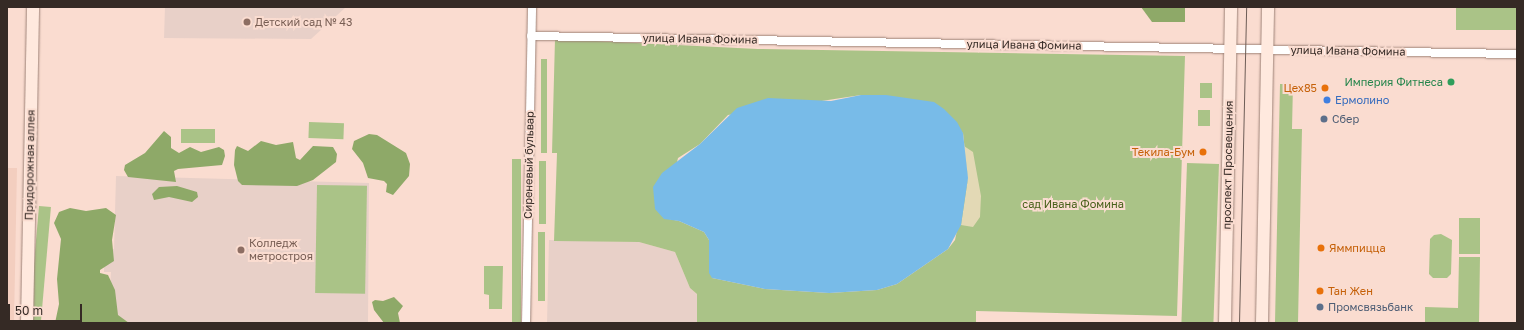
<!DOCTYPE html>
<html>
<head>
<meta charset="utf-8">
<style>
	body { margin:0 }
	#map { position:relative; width:1524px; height:330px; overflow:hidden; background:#fadcd0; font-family:"Golos Text",sans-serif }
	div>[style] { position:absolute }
	.built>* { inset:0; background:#f3cebf }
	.education>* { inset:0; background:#e8d0c8 }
	.green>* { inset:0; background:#aac387; transform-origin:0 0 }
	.forest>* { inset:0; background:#8ea968 }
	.sand>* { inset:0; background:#e3d9b5 }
	.water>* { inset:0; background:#78bbe8 }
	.roads { filter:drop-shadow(0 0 1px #9e8378) drop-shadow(0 0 1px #9e8378) }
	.street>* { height:8px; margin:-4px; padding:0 4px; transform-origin:4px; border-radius:4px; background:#fff }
	.secondary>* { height:12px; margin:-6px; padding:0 6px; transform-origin:6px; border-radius:6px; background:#ffe9de }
	.tram>* { height:1px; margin:-0.5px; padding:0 0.5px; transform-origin:0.5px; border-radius:0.5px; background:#6d5d56 }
	.dots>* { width:11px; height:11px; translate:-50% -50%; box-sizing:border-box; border:2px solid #fadcd0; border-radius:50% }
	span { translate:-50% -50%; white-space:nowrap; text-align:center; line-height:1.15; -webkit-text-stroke:4px #fadcd0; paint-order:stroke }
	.education-label { font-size:11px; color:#785e54 }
	.left { translate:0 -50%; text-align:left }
	.street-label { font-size:11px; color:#352a25 }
	.leisure-label { font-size:11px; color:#27864d }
	.right { translate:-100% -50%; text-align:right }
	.food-label { font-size:11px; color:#c56008 }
	.shop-label { font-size:11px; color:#366cbe }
	.service-label { font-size:11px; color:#4e5e75 }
	.park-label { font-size:11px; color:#47601a }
	.frame { position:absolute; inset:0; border:8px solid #352a25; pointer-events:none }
	.scale { position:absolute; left:8px; top:304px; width:74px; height:18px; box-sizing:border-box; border:2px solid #352a25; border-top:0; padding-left:5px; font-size:12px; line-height:14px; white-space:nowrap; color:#352a25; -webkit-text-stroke:3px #fadcd0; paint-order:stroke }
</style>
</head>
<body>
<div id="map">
	<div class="built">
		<i style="clip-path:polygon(7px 168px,17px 168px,14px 323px,7px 323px)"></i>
	</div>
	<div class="education">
		<i style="clip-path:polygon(165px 7px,346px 7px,311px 39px,164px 38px)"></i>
		<i style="clip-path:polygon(116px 176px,369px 183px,368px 323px,113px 323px,114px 287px,110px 287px,111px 272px,104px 272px,104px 263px,111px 250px,114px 249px)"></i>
		<i style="clip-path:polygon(549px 240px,639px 242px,675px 252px,690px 288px,697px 294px,697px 323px,547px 323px)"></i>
	</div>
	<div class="green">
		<i style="left:1456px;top:7px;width:61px;height:23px"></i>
		<i style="clip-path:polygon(evenodd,555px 39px,758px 49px,1185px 56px,1177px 316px,976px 311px,976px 323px,697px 323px,697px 294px,690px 288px,675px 252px,639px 242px,554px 241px,557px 153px,552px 153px,555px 39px,861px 95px,963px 133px,968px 178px,955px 240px,948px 249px,897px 284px,877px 290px,829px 293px,765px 289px,712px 278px,709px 240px,704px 232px,679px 221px,664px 218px,678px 158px,700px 144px,728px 115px,861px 95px)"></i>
		<i style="left:541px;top:59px;width:6px;height:94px"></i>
		<i style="left:1200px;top:83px;width:12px;height:15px"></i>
		<i style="clip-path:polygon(1280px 84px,1293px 84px,1292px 129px,1302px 129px,1298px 323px,1275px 323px)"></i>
		<i style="left:1198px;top:110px;width:12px;height:16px"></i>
		<i style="left:309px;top:122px;width:35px;height:16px;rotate:2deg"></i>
		<i style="left:181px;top:129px;width:34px;height:14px"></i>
		<i style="left:512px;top:159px;width:9px;height:164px"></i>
		<i style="left:539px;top:161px;width:7px;height:63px"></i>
		<i style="left:1187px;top:163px;width:32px;height:160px;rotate:2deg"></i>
		<i style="left:317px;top:185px;width:50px;height:108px;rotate:1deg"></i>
		<i style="left:39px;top:206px;width:12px;height:117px;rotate:5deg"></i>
		<i style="left:1459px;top:218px;width:21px;height:36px"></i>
		<i style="left:538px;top:232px;width:7px;height:69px"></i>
		<i style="clip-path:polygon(1441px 234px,1452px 240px,1451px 274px,1447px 278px,1433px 278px,1429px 274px,1430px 239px,1434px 235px)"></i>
		<i style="clip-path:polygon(1459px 257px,1480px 257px,1479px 323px,1425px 323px,1425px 307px,1458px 308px)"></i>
		<i style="clip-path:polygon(484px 266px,503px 266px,502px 309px,489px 309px,489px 295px,484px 294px)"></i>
	</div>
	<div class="forest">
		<i style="clip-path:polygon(1141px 7px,1185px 7px,1185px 22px,1152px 22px)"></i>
		<i style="clip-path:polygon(164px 131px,171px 137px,171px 148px,179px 153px,190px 147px,201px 152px,219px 147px,224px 150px,225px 156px,222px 165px,178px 169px,174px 171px,176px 182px,128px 177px,124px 170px,125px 165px,145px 153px)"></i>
		<i style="clip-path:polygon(369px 134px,377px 135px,406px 153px,410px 164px,409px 176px,393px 195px,386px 192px,387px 184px,384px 181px,368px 178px,363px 163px,352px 149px,354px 141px)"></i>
		<i style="clip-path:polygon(261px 141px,276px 145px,293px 142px,296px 158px,300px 160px,313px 146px,333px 147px,337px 154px,336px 162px,313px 180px,297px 186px,242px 185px,238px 181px,234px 165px,235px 150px,237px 146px,248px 151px)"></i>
		<i style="clip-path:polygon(177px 186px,197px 192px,198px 197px,192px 202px,169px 197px,154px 200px,152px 194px,159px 187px)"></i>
		<i style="clip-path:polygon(70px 208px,86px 211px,106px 208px,116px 215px,112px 240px,114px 261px,100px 270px,100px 273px,108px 275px,115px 290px,118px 315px,129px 323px,55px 323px,59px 304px,57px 279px,61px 239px,54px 223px,59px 212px)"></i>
		<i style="clip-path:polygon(394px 297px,403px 306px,398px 313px,400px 323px,384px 323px,374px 310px,372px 302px,375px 300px,383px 301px)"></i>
	</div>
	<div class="sand">
		<i style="clip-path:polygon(964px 146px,973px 152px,981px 196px,980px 217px,973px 227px,961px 225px,968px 178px)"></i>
	</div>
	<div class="water">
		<i style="clip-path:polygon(861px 95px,886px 95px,934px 102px,944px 109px,957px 122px,963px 133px,968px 178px,961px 225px,948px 249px,897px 284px,877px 290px,829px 293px,765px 289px,712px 278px,709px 273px,709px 240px,704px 232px,679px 221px,664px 219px,655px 209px,653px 187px,662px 173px,700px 144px,737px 108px,768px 98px,831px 101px)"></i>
	</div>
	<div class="roads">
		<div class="street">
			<i style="left:531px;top:36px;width:986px;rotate:1.05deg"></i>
			<i style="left:526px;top:323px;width:316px;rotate:-88.9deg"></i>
		</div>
		<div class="secondary">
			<i style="left:27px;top:323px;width:316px;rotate:-88.9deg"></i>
			<i style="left:1225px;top:323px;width:316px;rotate:-88.9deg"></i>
			<i style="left:1262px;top:323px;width:316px;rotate:-88.9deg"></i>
		</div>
	</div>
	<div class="tram">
		<i style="left:1239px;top:323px;width:316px;rotate:-88.7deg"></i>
	</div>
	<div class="dots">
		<i style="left:247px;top:22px;background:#8d6e63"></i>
		<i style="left:1451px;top:82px;background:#2e9e5b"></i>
		<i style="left:1325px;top:88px;background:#e8710a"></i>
		<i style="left:1327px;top:100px;background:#3f7fe0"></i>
		<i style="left:1324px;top:119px;background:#5c6f8a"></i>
		<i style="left:1203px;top:152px;background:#e8710a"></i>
		<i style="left:1321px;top:248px;background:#e8710a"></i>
		<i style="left:241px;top:250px;background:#8d6e63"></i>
		<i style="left:1320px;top:291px;background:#e8710a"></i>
		<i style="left:1320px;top:307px;background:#5c6f8a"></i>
	</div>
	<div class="education-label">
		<span class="left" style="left:255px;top:22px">Детский сад № 43</span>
		<span class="left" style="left:249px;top:250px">Колледж<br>метростроя</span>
	</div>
	<div class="street-label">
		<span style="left:700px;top:39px;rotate:1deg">улица Ивана Фомина</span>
		<span style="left:1024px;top:45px;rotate:1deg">улица Ивана Фомина</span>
		<span style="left:1348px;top:51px;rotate:1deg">улица Ивана Фомина</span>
		<span style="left:30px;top:165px;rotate:-89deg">Придорожная аллея</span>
		<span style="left:529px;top:165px;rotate:-89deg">Сиреневый бульвар</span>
		<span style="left:1228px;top:165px;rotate:-89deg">проспект Просвещения</span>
	</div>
	<div class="leisure-label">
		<span class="right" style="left:1443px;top:82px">Империя Фитнеса</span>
	</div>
	<div class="food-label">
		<span class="right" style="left:1317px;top:88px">Цех85</span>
		<span class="right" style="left:1195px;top:152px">Текила-Бум</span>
		<span class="left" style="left:1329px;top:248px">Яммпицца</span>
		<span class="left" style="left:1328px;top:291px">Тан Жен</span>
	</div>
	<div class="shop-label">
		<span class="left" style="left:1335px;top:100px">Ермолино</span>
	</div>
	<div class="service-label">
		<span class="left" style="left:1332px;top:119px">Сбер</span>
		<span class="left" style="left:1328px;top:307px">Промсвязьбанк</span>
	</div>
	<div class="park-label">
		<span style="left:1073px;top:204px">сад Ивана Фомина</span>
	</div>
	<div class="frame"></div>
	<div class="scale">50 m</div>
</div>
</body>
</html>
